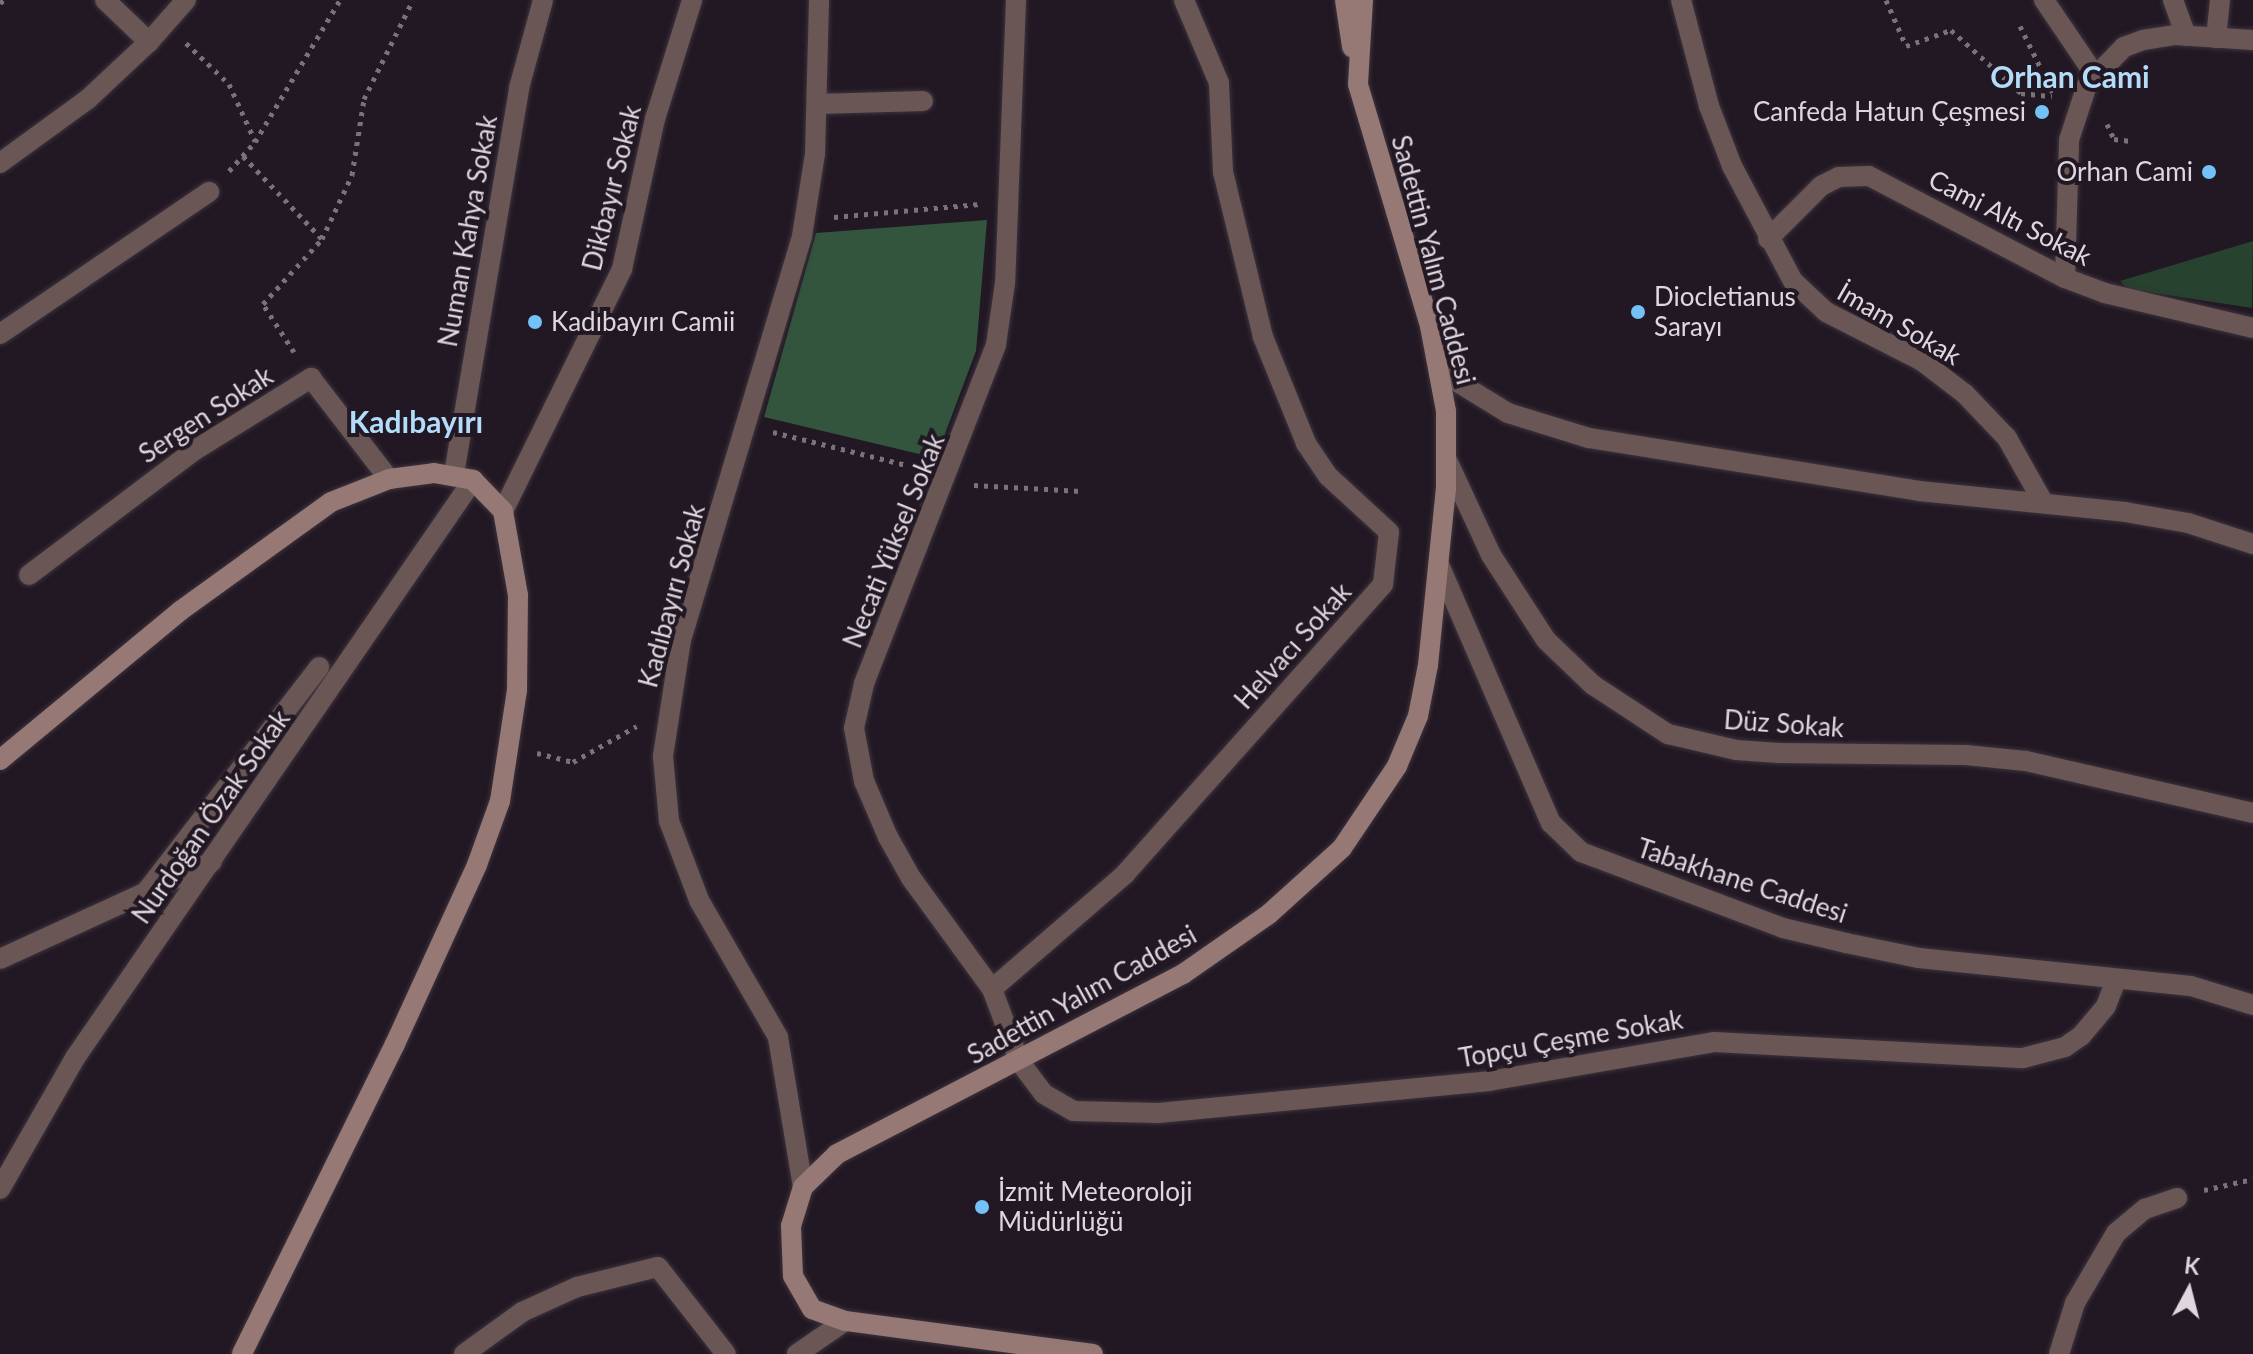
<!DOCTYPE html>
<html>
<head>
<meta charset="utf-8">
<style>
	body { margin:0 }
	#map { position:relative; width:2253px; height:1354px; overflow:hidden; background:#221823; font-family:Lato,sans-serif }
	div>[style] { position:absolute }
	.green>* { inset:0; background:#27422f }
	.forest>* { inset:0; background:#33553e }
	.path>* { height:5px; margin-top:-2.5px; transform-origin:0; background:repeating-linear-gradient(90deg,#7a717a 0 4px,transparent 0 10px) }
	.roads { filter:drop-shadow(0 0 2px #3c333d) drop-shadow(0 0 2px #3c333d) }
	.lane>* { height:20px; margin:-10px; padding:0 10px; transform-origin:10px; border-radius:10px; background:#6a5755 }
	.street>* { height:20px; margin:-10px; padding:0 10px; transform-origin:10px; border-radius:10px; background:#6a5755 }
	.secondary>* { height:20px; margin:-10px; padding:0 10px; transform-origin:10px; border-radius:10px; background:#967875 }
	.dots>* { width:22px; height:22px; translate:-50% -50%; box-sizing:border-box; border:4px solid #221823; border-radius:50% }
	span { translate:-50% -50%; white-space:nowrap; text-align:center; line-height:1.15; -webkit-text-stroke:8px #221823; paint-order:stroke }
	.poi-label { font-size:26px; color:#ded7de }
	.right { translate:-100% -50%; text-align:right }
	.left { translate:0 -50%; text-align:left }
	.street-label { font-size:26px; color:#ded7de }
	.quarter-label { font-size:30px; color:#b3dcfa; font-weight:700 }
	.north { position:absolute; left:2149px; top:1250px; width:80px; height:80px; -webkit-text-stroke:6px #221823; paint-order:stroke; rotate:7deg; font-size:22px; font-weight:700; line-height:32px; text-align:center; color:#ded7de }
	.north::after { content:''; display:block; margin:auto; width:28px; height:36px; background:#ded7de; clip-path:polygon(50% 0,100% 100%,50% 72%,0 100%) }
</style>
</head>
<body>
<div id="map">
	<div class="green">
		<i style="clip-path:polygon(2253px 241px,2252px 308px,2128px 289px,2120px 281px)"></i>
	</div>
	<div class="forest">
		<i style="clip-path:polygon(987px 220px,976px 351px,936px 458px,764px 417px,816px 233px)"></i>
	</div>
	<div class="path">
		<i style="left:1886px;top:0;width:50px;rotate:66.5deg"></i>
		<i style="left:1906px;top:46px;width:48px;rotate:-19.6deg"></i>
		<i style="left:1951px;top:30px;width:94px;rotate:42deg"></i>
		<i style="left:2021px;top:93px;width:31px;rotate:6deg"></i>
		<i style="left:0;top:3px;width:5px;rotate:-37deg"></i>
		<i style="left:2020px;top:26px;width:75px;rotate:63.8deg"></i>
		<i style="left:186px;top:43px;width:59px;rotate:43.6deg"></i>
		<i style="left:229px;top:84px;width:63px;rotate:65.5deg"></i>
		<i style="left:2107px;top:124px;width:17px;rotate:65deg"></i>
		<i style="left:2114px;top:139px;width:17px;rotate:7deg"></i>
		<i style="left:243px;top:156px;width:115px;rotate:46.4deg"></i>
		<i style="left:229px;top:171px;width:39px;rotate:-48deg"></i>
		<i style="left:255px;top:142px;width:165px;rotate:-59.1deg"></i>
		<i style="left:834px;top:217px;width:146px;rotate:-5.1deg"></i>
		<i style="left:294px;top:352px;width:57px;rotate:-122.9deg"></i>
		<i style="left:263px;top:304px;width:88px;rotate:-47.8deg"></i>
		<i style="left:322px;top:239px;width:71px;rotate:-64.9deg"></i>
		<i style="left:352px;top:175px;width:77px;rotate:-81deg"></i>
		<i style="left:364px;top:99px;width:110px;rotate:-63.7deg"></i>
		<i style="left:773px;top:432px;width:150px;rotate:13.9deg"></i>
		<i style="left:974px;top:485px;width:107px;rotate:3.2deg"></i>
		<i style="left:537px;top:753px;width:37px;rotate:14deg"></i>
		<i style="left:573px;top:762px;width:73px;rotate:-29.4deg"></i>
		<i style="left:2204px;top:1190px;width:50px;rotate:-12.7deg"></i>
	</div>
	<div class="roads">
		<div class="lane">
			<i style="left:2044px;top:0;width:91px;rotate:55.8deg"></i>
			<i style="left:2173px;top:0;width:38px;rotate:70deg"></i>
			<i style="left:2216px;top:38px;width:38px;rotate:-84deg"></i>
			<i style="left:817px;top:104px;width:106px;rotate:-1.6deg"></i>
			<i style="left:146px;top:892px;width:284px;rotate:-52.4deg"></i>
			<i style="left:0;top:959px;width:233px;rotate:-24.6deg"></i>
			<i style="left:464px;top:1354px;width:72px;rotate:-35.9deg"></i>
			<i style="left:522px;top:1312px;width:60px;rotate:-24.4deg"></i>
			<i style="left:577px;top:1287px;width:83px;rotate:-13.9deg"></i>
			<i style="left:658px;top:1267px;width:110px;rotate:52deg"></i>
			<i style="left:2059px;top:1354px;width:53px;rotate:-72.6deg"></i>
			<i style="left:2075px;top:1303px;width:81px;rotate:-59.6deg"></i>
			<i style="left:2116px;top:1233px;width:38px;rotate:-40deg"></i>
			<i style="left:2145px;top:1209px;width:34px;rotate:-19deg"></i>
		</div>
		<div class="street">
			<i style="left:105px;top:0;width:61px;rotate:43.7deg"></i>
			<i style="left:1016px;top:0;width:283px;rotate:92.2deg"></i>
			<i style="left:1005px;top:283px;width:63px;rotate:98.3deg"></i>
			<i style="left:996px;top:345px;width:364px;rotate:111.3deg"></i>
			<i style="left:864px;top:684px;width:45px;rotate:102.8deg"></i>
			<i style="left:854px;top:728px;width:54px;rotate:79.3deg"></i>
			<i style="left:864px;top:781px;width:61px;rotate:66.8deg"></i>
			<i style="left:888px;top:837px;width:47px;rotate:60.7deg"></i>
			<i style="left:911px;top:878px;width:137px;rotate:53.9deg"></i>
			<i style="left:992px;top:989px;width:77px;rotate:69.4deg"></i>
			<i style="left:1019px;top:1061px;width:41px;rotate:52.9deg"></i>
			<i style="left:1044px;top:1094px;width:34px;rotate:30deg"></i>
			<i style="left:1074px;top:1111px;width:84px;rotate:1.4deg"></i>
			<i style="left:1158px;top:1113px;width:333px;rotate:-5.5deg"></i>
			<i style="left:1489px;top:1081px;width:228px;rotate:-9.8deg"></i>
			<i style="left:1714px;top:1042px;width:309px;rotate:3deg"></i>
			<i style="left:2023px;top:1058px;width:43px;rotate:-14.7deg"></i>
			<i style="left:2065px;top:1047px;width:19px;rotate:-35deg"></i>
			<i style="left:2081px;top:1036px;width:39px;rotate:-50deg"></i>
			<i style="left:2106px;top:1006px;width:28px;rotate:-69deg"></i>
			<i style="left:1681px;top:0;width:110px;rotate:75.2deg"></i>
			<i style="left:1709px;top:106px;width:64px;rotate:69deg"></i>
			<i style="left:1732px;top:166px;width:130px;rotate:62.1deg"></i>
			<i style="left:1793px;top:281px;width:45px;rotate:43.2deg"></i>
			<i style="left:1826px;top:312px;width:108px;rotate:27deg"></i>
			<i style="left:1922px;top:361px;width:54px;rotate:37.5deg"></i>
			<i style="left:1965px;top:394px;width:61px;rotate:46.3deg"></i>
			<i style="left:2007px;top:438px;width:73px;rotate:60.6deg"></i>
			<i style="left:0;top:163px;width:109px;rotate:-36deg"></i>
			<i style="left:88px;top:99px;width:83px;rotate:-43.1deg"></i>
			<i style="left:149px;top:42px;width:56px;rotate:-48.6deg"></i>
			<i style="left:1768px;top:239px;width:75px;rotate:-45deg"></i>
			<i style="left:1821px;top:186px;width:20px;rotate:-27deg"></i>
			<i style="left:1839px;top:177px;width:30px;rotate:-2deg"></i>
			<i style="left:1869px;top:176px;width:221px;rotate:27.5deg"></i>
			<i style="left:2065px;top:278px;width:43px;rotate:20.6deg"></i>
			<i style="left:2105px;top:293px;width:152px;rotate:13.3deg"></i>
			<i style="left:2065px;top:278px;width:138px;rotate:-88.3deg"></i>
			<i style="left:2069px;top:140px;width:58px;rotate:-71.9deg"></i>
			<i style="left:2087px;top:85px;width:53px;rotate:-45.8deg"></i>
			<i style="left:2124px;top:47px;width:20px;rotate:-20deg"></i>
			<i style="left:2143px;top:40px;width:33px;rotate:-9deg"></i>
			<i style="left:2176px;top:35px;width:77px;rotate:3.7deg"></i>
			<i style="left:0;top:334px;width:253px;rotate:-34.2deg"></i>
			<i style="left:1441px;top:372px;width:79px;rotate:31.5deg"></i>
			<i style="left:1508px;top:413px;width:85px;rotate:17.2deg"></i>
			<i style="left:1589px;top:438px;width:334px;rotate:9.1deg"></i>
			<i style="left:1919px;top:491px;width:207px;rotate:5.8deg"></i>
			<i style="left:2125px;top:512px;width:64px;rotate:9.9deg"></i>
			<i style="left:2188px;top:523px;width:68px;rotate:17.9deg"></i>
			<i style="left:1446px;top:458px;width:107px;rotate:65.1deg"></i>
			<i style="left:1491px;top:555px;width:101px;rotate:57.1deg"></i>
			<i style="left:1546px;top:640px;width:65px;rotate:43.8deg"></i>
			<i style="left:1593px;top:685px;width:90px;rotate:33.2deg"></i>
			<i style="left:1668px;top:734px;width:70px;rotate:13.2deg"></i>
			<i style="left:1736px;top:750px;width:43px;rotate:4deg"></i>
			<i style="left:1779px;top:753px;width:187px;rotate:0.6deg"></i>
			<i style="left:1966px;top:755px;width:60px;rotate:5.7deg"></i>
			<i style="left:2026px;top:761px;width:233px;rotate:12.9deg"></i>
			<i style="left:454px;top:474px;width:391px;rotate:-80.4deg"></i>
			<i style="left:519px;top:88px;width:91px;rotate:-74.7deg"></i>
			<i style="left:503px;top:511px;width:270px;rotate:-63.8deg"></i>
			<i style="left:622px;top:269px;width:154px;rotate:-77.6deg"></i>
			<i style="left:655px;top:119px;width:125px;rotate:-72.7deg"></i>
			<i style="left:1440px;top:567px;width:279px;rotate:66.6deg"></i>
			<i style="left:1551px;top:823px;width:42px;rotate:44deg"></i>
			<i style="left:1581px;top:852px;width:216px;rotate:20.6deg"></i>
			<i style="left:1783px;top:928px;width:65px;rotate:13.4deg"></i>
			<i style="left:1846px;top:943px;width:75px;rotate:11.6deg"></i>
			<i style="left:1919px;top:958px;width:273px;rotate:5.9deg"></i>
			<i style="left:2191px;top:986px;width:65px;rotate:17deg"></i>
			<i style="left:29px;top:575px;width:208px;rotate:-37deg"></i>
			<i style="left:195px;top:450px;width:137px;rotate:-31.8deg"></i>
			<i style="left:311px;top:378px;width:128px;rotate:52.3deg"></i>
			<i style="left:992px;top:989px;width:176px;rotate:-40.8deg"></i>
			<i style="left:1125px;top:874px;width:388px;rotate:-48.3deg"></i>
			<i style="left:1383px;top:584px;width:52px;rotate:-83.4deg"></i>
			<i style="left:1389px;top:532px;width:83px;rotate:-137.4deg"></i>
			<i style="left:1328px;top:476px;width:40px;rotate:-124deg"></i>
			<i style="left:1306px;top:443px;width:114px;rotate:-112.1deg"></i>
			<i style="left:1263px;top:337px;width:170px;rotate:-103.6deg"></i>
			<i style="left:1223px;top:172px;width:89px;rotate:-92.6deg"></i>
			<i style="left:1219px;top:83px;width:90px;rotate:-112.9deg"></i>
			<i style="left:803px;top:1187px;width:152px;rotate:-99.5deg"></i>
			<i style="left:778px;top:1037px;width:158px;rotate:-120deg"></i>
			<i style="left:699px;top:900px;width:85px;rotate:-110.8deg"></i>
			<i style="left:669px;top:821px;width:65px;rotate:-95.3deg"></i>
			<i style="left:663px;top:756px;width:117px;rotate:-81.2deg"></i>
			<i style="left:681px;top:640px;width:422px;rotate:-73.3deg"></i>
			<i style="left:802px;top:236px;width:83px;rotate:-81deg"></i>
			<i style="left:815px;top:154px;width:154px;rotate:-88.5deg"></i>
			<i style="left:0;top:1189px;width:151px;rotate:-60.2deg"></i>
			<i style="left:75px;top:1058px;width:702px;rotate:-55.45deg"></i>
			<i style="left:797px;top:1354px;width:58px;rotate:-34.5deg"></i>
		</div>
		<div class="secondary">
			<i style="left:1345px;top:0;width:48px;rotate:81.5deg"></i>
			<i style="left:0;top:760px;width:234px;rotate:-39.6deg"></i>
			<i style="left:180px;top:611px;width:186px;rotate:-35.8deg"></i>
			<i style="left:331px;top:502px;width:62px;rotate:-21.6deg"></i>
			<i style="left:389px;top:479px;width:45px;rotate:-7.6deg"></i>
			<i style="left:434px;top:473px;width:40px;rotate:10deg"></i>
			<i style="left:473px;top:480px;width:43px;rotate:45.9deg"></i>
			<i style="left:503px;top:511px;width:85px;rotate:79.9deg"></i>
			<i style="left:518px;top:595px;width:95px;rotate:90.6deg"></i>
			<i style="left:517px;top:690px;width:112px;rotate:98.7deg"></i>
			<i style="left:500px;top:801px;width:68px;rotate:109.8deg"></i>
			<i style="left:477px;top:865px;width:197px;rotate:114.6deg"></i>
			<i style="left:395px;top:1044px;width:346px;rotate:116.3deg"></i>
			<i style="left:1093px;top:1354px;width:250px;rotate:-172.4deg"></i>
			<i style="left:845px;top:1321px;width:35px;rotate:-160deg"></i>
			<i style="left:812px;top:1309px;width:38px;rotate:-120deg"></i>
			<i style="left:793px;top:1276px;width:50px;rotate:-92.3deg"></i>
			<i style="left:791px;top:1226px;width:41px;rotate:-72.9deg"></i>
			<i style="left:803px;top:1187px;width:47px;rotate:-44.1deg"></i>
			<i style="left:837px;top:1154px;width:390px;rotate:-27.5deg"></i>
			<i style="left:1183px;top:974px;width:105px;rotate:-34.9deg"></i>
			<i style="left:1269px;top:914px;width:98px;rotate:-42.1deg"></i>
			<i style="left:1342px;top:848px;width:99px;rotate:-56.1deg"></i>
			<i style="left:1397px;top:766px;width:54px;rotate:-67.2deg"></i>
			<i style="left:1418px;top:716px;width:52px;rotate:-78.9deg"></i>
			<i style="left:1428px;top:665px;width:177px;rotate:-84.2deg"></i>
			<i style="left:1446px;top:489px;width:78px;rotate:-90deg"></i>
			<i style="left:1446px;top:411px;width:86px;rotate:-100.7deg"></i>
			<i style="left:1430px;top:326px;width:252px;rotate:-106.6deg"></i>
			<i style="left:1358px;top:84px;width:84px;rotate:-86.6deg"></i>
		</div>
	</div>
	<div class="dots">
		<i style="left:2042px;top:112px;background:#73c1f6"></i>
		<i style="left:2209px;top:172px;background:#73c1f6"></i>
		<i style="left:1638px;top:312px;background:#73c1f6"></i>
		<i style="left:535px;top:322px;background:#73c1f6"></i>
		<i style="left:982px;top:1207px;background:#73c1f6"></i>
	</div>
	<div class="poi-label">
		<span class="right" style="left:2026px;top:112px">Canfeda Hatun Çeşmesi</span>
		<span class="right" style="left:2193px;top:172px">Orhan Cami</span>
		<span class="left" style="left:1654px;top:312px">Diocletianus<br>Sarayı</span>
		<span class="left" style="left:551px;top:322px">Kadıbayırı Camii</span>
		<span class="left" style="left:998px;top:1207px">İzmit Meteoroloji<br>Müdürlüğü</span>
	</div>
	<div class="street-label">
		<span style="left:612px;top:188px;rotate:-76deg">Dikbayır Sokak</span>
		<span style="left:2010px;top:218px;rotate:27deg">Cami Altı Sokak</span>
		<span style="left:468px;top:231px;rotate:-80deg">Numan Kahya Sokak</span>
		<span style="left:1433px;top:260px;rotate:75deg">Sadettin Yalım Caddesi</span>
		<span style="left:1899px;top:324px;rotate:30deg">İmam Sokak</span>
		<span style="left:206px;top:415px;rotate:-33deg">Sergen Sokak</span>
		<span style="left:894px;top:541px;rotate:-68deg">Necati Yüksel Sokak</span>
		<span style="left:672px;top:596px;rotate:-75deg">Kadıbayırı Sokak</span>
		<span style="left:1293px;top:646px;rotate:-48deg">Helvacı Sokak</span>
		<span style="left:1784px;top:724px;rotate:4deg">Düz Sokak</span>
		<span style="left:211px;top:817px;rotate:-55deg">Nurdoğan Özak Sokak</span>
		<span style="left:1742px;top:881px;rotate:18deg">Tabakhane Caddesi</span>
		<span style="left:1082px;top:995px;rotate:-29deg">Sadettin Yalım Caddesi</span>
		<span style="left:1571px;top:1039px;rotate:-10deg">Topçu Çeşme Sokak</span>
	</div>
	<div class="quarter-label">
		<span style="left:2070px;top:76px">Orhan Cami</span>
		<span style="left:416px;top:421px">Kadıbayırı</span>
	</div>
	<div class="north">K</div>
</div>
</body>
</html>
